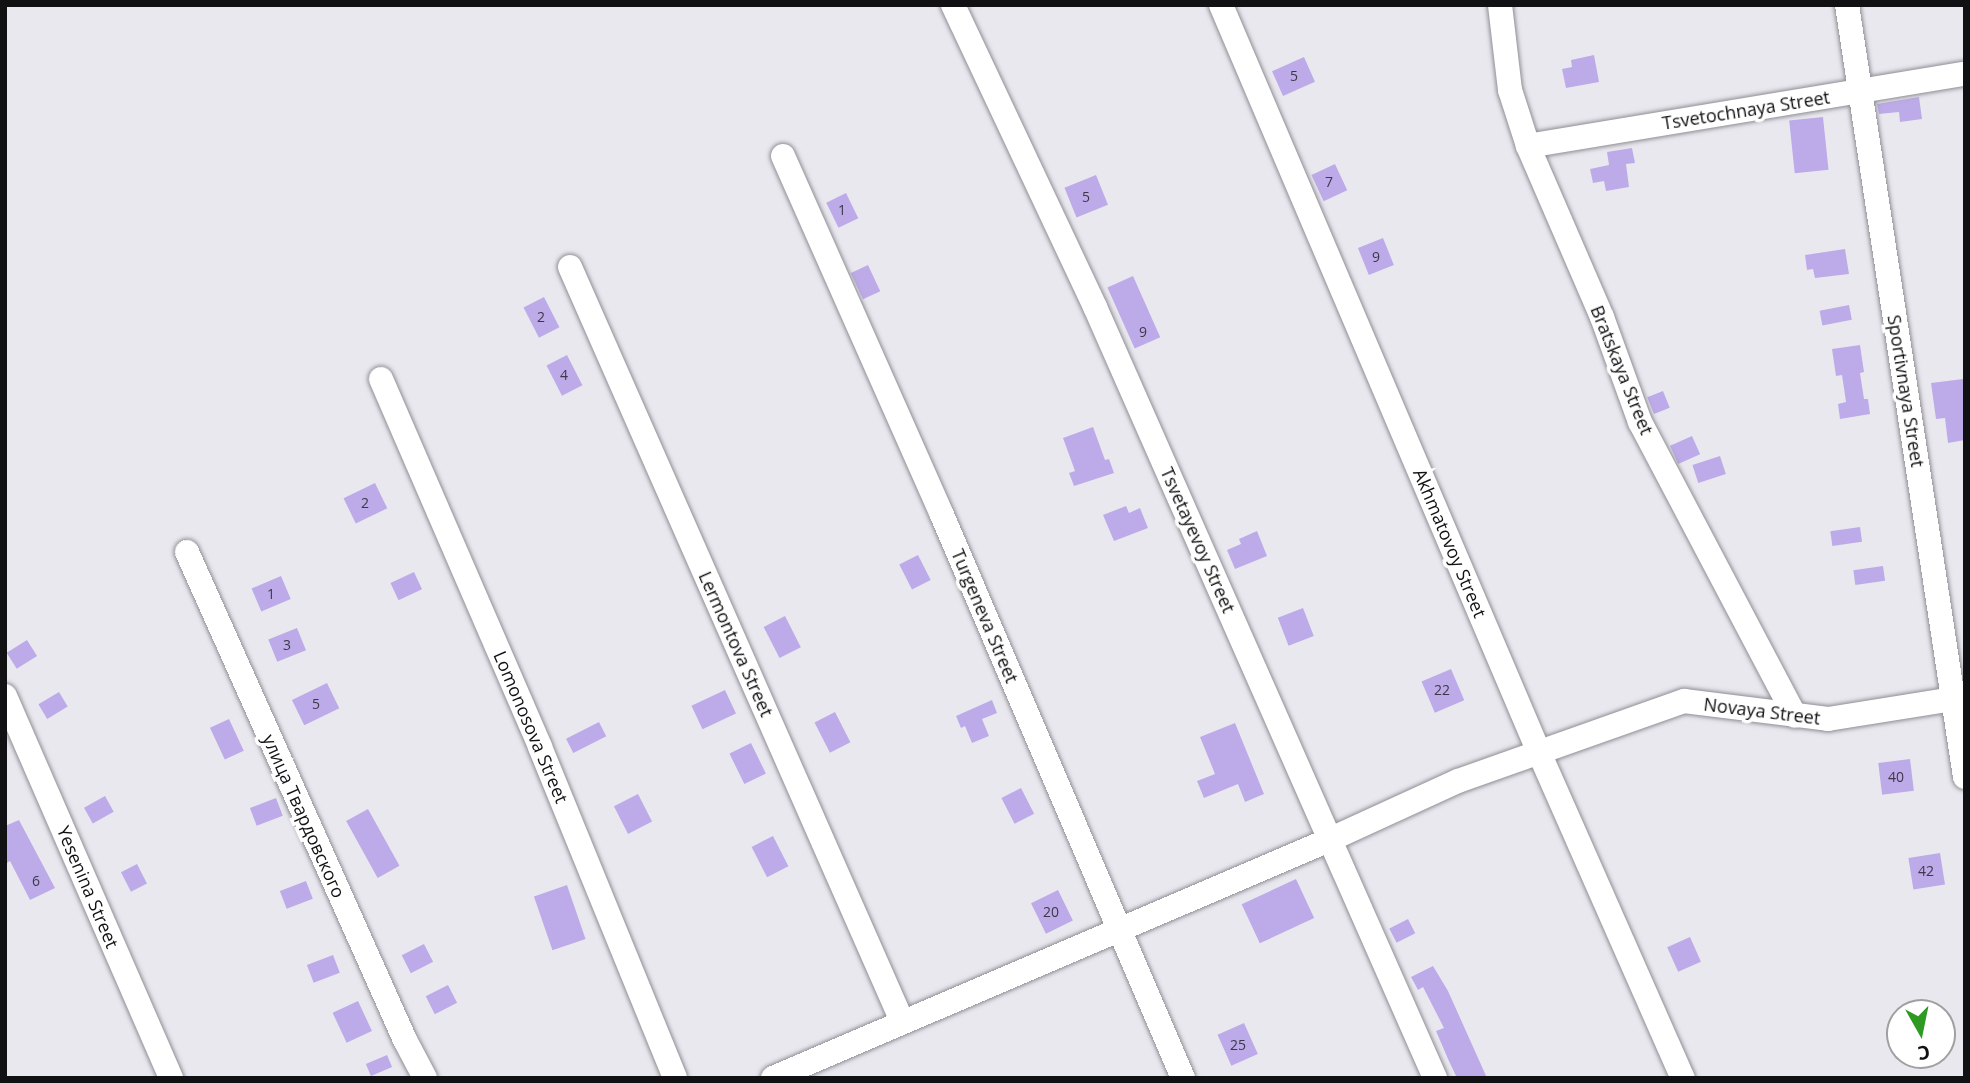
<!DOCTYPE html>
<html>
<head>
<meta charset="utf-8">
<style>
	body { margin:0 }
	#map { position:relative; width:1970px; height:1083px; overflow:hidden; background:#eae8ef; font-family:"Open Sans",sans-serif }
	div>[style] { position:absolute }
	.building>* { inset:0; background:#bdabe9; transform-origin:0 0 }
	.roads { filter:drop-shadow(0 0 2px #908e95) drop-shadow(0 0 2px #908e95) }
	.minor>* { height:24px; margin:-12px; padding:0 12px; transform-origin:12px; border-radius:12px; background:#fff }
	span { translate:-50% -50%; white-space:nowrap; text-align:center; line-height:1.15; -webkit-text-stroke:7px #fff; paint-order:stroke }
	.number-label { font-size:14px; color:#3c3848 }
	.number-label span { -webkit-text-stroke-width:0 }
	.street-label { font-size:18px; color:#111113 }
	.frame { position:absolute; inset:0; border:7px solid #111113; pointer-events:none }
	.north { position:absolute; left:1886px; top:999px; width:70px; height:70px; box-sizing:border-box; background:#fff; border:2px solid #a0a0a1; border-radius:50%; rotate:171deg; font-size:19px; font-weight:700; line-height:28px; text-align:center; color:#111113 }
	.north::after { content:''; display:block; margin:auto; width:24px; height:32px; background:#2e9923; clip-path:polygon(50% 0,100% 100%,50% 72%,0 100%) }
</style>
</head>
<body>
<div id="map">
	<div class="building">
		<i style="clip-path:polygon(1594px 55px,1599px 82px,1566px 88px,1562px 69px,1572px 67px,1571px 60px)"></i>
		<i style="left:1304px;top:57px;width:27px;height:35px;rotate:66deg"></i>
		<i style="clip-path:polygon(1919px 97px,1922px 119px,1900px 122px,1899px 112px,1879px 114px,1877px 104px)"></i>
		<i style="left:1823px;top:117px;width:53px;height:34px;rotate:84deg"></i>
		<i style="clip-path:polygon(1632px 148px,1635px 163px,1626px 164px,1629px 187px,1606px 191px,1604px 181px,1593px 183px,1590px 169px,1609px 165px,1607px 152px)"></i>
		<i style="left:1335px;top:164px;width:29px;height:26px;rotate:65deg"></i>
		<i style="left:1096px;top:175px;width:32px;height:34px;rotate:68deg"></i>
		<i style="left:846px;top:193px;width:28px;height:22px;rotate:64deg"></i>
		<i style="left:1383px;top:238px;width:29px;height:27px;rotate:68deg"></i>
		<i style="clip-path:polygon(1845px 249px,1849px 274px,1815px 278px,1813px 269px,1807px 270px,1805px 255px)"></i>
		<i style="left:868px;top:265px;width:29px;height:19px;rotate:65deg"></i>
		<i style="left:1133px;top:276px;width:67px;height:28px;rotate:66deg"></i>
		<i style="left:544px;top:297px;width:34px;height:23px;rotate:63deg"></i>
		<i style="left:1849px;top:305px;width:15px;height:30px;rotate:79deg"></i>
		<i style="clip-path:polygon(1860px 345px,1864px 372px,1860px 373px,1864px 399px,1868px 399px,1870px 414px,1840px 419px,1838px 404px,1846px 402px,1842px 375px,1836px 376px,1832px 349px)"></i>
		<i style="left:567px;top:355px;width:34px;height:23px;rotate:63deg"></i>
		<i style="clip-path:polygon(1963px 379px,1965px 440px,1948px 443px,1945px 418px,1936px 419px,1931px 383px)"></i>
		<i style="left:1663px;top:391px;width:18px;height:17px;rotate:68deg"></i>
		<i style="clip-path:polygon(1093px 427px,1105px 460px,1109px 459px,1114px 473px,1074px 486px,1069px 473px,1075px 471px,1063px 438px)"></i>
		<i style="left:1692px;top:436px;width:20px;height:24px;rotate:66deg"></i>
		<i style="left:1720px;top:456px;width:19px;height:29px;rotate:72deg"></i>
		<i style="left:375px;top:483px;width:28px;height:35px;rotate:64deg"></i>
		<i style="clip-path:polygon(1126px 506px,1129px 513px,1140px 508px,1148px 528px,1114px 541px,1103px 515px)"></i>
		<i style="left:1860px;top:527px;width:15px;height:30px;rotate:82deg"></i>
		<i style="clip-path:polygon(1257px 531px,1267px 556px,1235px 569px,1227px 550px,1241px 544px,1239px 539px)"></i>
		<i style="left:918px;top:555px;width:28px;height:21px;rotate:63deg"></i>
		<i style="left:1883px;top:566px;width:15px;height:30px;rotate:82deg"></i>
		<i style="left:414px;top:572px;width:19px;height:26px;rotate:65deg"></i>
		<i style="left:281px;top:576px;width:25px;height:32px;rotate:67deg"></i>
		<i style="left:1303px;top:608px;width:30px;height:27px;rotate:69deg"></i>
		<i style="left:785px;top:616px;width:35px;height:24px;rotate:63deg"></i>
		<i style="left:297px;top:628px;width:24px;height:31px;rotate:68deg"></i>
		<i style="left:27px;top:640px;width:19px;height:24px;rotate:58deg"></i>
		<i style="left:1451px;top:669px;width:34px;height:32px;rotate:67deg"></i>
		<i style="left:327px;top:683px;width:28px;height:39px;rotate:64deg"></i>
		<i style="left:725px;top:690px;width:26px;height:37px;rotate:65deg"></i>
		<i style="left:59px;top:692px;width:17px;height:24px;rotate:59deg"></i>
		<i style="clip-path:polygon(992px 700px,997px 713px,982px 719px,989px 736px,972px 743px,965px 726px,961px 728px,956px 716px)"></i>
		<i style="left:835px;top:712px;width:34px;height:23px;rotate:63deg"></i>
		<i style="left:229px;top:719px;width:35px;height:21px;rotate:65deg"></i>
		<i style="left:599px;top:722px;width:16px;height:37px;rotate:63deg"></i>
		<i style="clip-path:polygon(1235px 723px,1264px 794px,1245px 802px,1238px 784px,1204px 798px,1197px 781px,1215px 774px,1200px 737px)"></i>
		<i style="left:751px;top:743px;width:34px;height:24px;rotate:64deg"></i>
		<i style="left:1910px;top:759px;width:32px;height:32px;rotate:83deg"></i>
		<i style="left:1021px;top:788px;width:29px;height:22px;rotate:63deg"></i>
		<i style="left:638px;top:794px;width:31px;height:27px;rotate:63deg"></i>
		<i style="left:105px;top:796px;width:18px;height:24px;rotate:61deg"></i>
		<i style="left:276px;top:798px;width:19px;height:28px;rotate:69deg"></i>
		<i style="left:368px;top:809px;width:65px;height:25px;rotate:61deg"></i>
		<i style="clip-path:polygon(19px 820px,55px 888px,30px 900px,10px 861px,5px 864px,5px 826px)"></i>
		<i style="left:773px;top:836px;width:34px;height:24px;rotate:63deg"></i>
		<i style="left:1940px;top:853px;width:32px;height:32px;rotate:81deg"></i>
		<i style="left:137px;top:864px;width:22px;height:18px;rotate:63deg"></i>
		<i style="left:1296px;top:879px;width:43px;height:60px;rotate:65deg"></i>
		<i style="left:306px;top:881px;width:19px;height:28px;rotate:69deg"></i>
		<i style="left:567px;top:885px;width:57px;height:35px;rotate:71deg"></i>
		<i style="left:1058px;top:890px;width:34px;height:30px;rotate:64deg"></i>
		<i style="left:1408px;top:919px;width:16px;height:21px;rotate:63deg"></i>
		<i style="left:1690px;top:937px;width:27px;height:25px;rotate:66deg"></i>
		<i style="left:424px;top:944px;width:20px;height:25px;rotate:63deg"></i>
		<i style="left:333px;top:955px;width:19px;height:28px;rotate:69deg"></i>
		<i style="clip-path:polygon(1433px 966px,1448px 991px,1487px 1078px,1457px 1078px,1448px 1059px,1436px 1031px,1444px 1028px,1423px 987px,1418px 990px,1411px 977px)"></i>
		<i style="left:448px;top:985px;width:20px;height:25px;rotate:63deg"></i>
		<i style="left:358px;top:1001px;width:33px;height:28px;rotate:65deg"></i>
		<i style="left:1244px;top:1023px;width:34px;height:29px;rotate:66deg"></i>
		<i style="left:387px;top:1055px;width:13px;height:23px;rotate:67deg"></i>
	</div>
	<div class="roads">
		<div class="minor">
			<i style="left:953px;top:5px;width:334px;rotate:64.8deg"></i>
			<i style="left:1095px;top:307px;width:843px;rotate:66.2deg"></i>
			<i style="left:1221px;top:5px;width:810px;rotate:66.95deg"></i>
			<i style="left:1538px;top:750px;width:359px;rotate:66.2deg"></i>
			<i style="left:1500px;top:5px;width:86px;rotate:83.3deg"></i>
			<i style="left:1510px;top:90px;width:59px;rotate:72.2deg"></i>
			<i style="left:1528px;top:146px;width:186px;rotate:66.6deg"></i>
			<i style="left:1602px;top:317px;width:112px;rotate:70.1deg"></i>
			<i style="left:1640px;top:422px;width:332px;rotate:62.2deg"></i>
			<i style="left:1847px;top:5px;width:781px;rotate:81.31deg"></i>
			<i style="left:1528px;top:146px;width:443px;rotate:-9.4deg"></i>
			<i style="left:783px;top:156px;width:393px;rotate:66.1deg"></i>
			<i style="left:942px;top:515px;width:612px;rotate:66.83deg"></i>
			<i style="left:570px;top:267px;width:824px;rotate:66.24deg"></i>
			<i style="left:381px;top:379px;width:401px;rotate:66.6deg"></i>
			<i style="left:540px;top:747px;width:357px;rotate:67.8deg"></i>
			<i style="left:187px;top:552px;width:534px;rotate:65.93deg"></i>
			<i style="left:405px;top:1040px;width:43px;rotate:62.2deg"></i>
			<i style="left:5px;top:696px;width:417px;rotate:66.5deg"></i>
			<i style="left:773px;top:1078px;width:605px;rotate:-23.17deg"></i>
			<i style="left:1329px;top:840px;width:142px;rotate:-24.6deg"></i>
			<i style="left:1458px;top:781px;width:240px;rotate:-19.5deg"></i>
			<i style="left:1684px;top:701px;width:145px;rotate:7.1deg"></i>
			<i style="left:1828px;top:719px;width:139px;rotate:-9.1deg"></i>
		</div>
	</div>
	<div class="number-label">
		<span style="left:1294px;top:76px">5</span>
		<span style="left:1329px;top:182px">7</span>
		<span style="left:1086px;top:197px">5</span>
		<span style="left:842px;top:210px">1</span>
		<span style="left:1376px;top:257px">9</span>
		<span style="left:541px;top:317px">2</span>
		<span style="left:1143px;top:332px">9</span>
		<span style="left:564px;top:375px">4</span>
		<span style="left:365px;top:503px">2</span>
		<span style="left:271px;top:594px">1</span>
		<span style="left:287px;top:645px">3</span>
		<span style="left:1442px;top:690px">22</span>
		<span style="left:316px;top:704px">5</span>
		<span style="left:1896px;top:777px">40</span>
		<span style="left:1926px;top:871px">42</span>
		<span style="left:36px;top:881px">6</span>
		<span style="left:1051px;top:912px">20</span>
		<span style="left:1238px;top:1045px">25</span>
	</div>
	<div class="street-label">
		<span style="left:1746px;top:110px;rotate:-9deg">Tsvetochnaya Street</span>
		<span style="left:1622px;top:370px;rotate:68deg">Bratskaya Street</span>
		<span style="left:1906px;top:391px;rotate:81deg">Sportivnaya Street</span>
		<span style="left:1198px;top:540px;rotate:66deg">Tsvetayevoy Street</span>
		<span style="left:1450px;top:543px;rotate:67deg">Akhmatovoy Street</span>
		<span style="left:985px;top:616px;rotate:67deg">Turgeneva Street</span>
		<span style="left:736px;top:644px;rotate:66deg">Lermontova Street</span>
		<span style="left:1762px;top:711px;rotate:7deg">Novaya Street</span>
		<span style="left:531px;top:727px;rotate:67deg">Lomonosova Street</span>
		<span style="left:304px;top:816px;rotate:66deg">улица Твардовского</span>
		<span style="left:88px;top:887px;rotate:67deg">Yesenina Street</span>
	</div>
	<div class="frame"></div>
	<div class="north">С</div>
</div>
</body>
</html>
